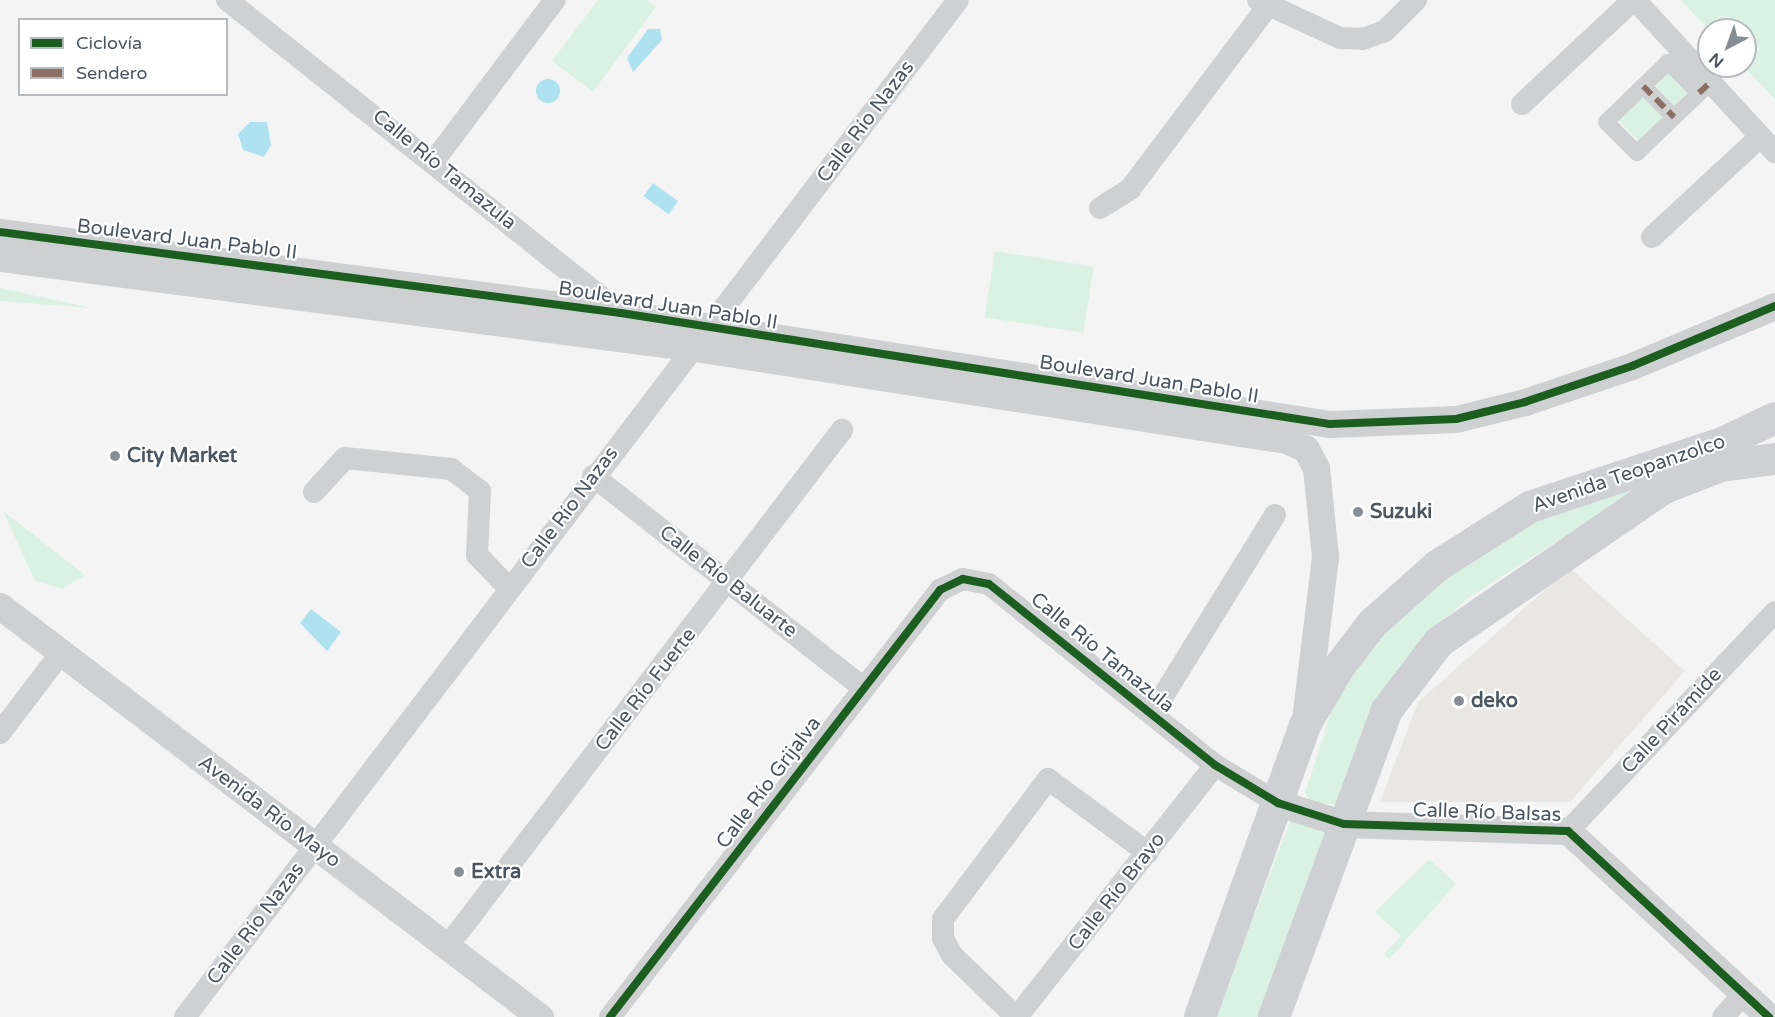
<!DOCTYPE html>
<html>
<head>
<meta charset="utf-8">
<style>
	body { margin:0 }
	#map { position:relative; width:1775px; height:1017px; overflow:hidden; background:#f4f4f4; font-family:"Varela Round",sans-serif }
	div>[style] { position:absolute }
	.commercial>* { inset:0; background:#e8e7e3 }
	.green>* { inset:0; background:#d9f2e3; transform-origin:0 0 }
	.water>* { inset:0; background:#aee2f0; transform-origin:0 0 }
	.round { border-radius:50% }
	.pedestrian>* { height:16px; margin:-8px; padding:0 8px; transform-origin:8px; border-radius:8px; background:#ced0d2 }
	.minor>* { height:22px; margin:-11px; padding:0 11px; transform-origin:11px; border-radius:11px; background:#ced0d2 }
	.tertiary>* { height:27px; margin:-13.5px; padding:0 13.5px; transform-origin:13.5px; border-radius:13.5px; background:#ced0d2 }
	.secondary>* { height:32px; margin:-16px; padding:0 16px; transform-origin:16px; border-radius:16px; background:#ced0d4 }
	.quiet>* { height:6px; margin-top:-3px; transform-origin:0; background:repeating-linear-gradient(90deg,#8d6e63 0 12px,transparent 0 18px) }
	.cycleway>* { height:8px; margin:-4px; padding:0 4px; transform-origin:4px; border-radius:4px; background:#1b5e20 }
	.dots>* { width:16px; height:16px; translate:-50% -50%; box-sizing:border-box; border:3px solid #fff; border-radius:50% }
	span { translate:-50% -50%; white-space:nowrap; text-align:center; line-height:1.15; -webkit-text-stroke:4.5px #fff; paint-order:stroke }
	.street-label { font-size:20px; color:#4a5661 }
	.poi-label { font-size:20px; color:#4a5661; font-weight:700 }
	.left { translate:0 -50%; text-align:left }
	.legend { position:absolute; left:18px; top:18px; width:210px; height:78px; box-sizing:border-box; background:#fff; border:2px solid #b7bbc0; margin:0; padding:8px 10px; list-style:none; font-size:18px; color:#4a5661 }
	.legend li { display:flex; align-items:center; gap:12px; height:30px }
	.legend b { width:30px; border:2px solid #b7bbc0 }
	.north { position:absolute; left:1697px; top:18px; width:60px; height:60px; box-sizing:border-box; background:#fff; border:2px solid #b7bbc0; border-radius:50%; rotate:221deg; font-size:16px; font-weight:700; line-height:24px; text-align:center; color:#4a5661 }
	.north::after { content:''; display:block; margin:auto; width:21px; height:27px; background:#868d94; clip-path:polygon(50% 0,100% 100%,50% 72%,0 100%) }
</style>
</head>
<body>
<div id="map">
	<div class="commercial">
		<i style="clip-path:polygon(1570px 568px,1685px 671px,1570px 802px,1380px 802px,1418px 702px)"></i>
	</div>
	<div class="green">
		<i style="clip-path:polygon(598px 0,646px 0,656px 7px,593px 92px,552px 61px)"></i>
		<i style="clip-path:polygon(1681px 0,1775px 0,1775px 99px,1743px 66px,1745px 30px,1709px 30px)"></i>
		<i style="left:1670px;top:69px;width:33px;height:25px;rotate:45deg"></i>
		<i style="left:1644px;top:94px;width:33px;height:37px;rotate:45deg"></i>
		<i style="left:995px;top:251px;width:100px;height:67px;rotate:9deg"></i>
		<i style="clip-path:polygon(0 288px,92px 308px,0 301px)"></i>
		<i style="clip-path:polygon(1678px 464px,1468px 598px,1442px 622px,1341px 806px,1311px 801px,1305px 793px,1332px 709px,1361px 656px,1431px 584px,1537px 511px)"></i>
		<i style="clip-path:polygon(3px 511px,85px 575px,62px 589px,35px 581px)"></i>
		<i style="clip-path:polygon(1291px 819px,1338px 828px,1268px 1017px,1215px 1017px)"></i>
		<i style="clip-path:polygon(1429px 859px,1456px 884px,1389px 959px,1384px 954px,1401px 936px,1375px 912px)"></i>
	</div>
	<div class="water">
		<i style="clip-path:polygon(648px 29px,660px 29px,662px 40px,633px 72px,627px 58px)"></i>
		<i class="round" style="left:536px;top:79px;width:24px;height:24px"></i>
		<i style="clip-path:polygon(250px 122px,267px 122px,271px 145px,264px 157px,243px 150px,238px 134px)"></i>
		<i style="left:653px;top:183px;width:31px;height:16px;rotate:36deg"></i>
		<i style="clip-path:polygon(311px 609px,341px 632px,327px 651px,300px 623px)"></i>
	</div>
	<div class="pedestrian">
		<i style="left:1643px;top:86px;width:44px;rotate:45deg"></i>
		<i style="left:1699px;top:93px;width:44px;rotate:-135deg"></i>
		<i style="left:1668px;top:62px;width:86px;rotate:135.9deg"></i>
		<i style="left:1606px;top:122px;width:44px;rotate:45deg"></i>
		<i style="left:1637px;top:153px;width:103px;rotate:-43.8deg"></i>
	</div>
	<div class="minor">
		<i style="left:227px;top:0;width:508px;rotate:38.45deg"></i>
		<i style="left:1258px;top:0;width:90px;rotate:24.9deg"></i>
		<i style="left:1340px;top:38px;width:23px;rotate:2deg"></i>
		<i style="left:1363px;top:39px;width:23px;rotate:-20deg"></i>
		<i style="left:1385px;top:31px;width:44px;rotate:-45deg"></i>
		<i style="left:1635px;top:0;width:207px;rotate:47.4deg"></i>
		<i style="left:1522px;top:104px;width:152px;rotate:-43.1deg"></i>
		<i style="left:434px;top:161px;width:201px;rotate:-53.1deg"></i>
		<i style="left:1100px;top:208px;width:36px;rotate:-32deg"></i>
		<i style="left:1130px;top:189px;width:228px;rotate:-53deg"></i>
		<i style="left:1652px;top:237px;width:147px;rotate:-42.8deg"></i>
		<i style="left:593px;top:476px;width:342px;rotate:38.1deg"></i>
		<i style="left:314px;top:492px;width:46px;rotate:-47.6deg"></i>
		<i style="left:345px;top:458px;width:107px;rotate:5.9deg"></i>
		<i style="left:451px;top:469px;width:36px;rotate:37deg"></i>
		<i style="left:480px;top:491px;width:64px;rotate:92.7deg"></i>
		<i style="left:477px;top:555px;width:46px;rotate:45.9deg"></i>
		<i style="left:1152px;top:714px;width:234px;rotate:-58.3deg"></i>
		<i style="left:0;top:733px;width:101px;rotate:-52.7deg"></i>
		<i style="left:1568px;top:831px;width:301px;rotate:-46.6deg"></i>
		<i style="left:447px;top:947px;width:651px;rotate:-52.62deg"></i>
		<i style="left:185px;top:1017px;width:1277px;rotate:-52.76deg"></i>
		<i style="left:610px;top:1017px;width:540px;rotate:-52.3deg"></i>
		<i style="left:940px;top:590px;width:25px;rotate:-26deg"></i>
		<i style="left:963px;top:579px;width:26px;rotate:11deg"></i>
		<i style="left:989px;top:584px;width:290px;rotate:38.7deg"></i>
		<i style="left:1215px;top:765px;width:74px;rotate:31.1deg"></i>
		<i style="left:1016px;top:1017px;width:89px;rotate:-135.9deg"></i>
		<i style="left:952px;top:955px;width:19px;rotate:-118deg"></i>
		<i style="left:943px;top:938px;width:19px;rotate:-90deg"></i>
		<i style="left:943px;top:919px;width:175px;rotate:-53.1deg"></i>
		<i style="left:1048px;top:779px;width:124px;rotate:36.5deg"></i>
		<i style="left:1017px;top:1017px;width:320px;rotate:-51.8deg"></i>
		<i style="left:1723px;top:1017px;width:31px;rotate:-48deg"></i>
	</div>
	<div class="tertiary">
		<i style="left:0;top:232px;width:626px;rotate:7.43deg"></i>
		<i style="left:621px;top:313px;width:718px;rotate:8.9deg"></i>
		<i style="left:1330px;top:424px;width:126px;rotate:-2.3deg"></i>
		<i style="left:1456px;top:419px;width:71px;rotate:-13.8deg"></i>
		<i style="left:1525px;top:402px;width:113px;rotate:-18.6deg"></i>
		<i style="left:1632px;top:366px;width:155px;rotate:-22.8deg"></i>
		<i style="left:0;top:258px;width:701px;rotate:7.38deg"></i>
		<i style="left:695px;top:348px;width:598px;rotate:8.85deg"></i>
		<i style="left:1286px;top:440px;width:22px;rotate:24deg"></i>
		<i style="left:1306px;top:449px;width:21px;rotate:62deg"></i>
		<i style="left:1316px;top:468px;width:89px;rotate:84.2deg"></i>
		<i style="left:1325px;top:557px;width:165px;rotate:97deg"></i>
		<i style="left:0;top:606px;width:679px;rotate:37.28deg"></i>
		<i style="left:1278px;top:803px;width:69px;rotate:17.7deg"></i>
		<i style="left:1344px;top:824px;width:224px;rotate:1.8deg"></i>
		<i style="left:1568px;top:831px;width:274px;rotate:42.8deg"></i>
	</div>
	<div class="secondary">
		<i style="left:1200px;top:1017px;width:310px;rotate:-70.2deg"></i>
		<i style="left:1305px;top:725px;width:67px;rotate:-59.6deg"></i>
		<i style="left:1339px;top:667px;width:54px;rotate:-52.5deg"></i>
		<i style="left:1372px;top:624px;width:87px;rotate:-41.7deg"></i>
		<i style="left:1437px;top:566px;width:110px;rotate:-32.4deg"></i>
		<i style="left:1530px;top:507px;width:206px;rotate:-18.4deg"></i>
		<i style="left:1725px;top:442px;width:55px;rotate:-25.6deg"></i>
		<i style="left:1274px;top:1017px;width:327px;rotate:-69.8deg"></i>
		<i style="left:1387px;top:710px;width:86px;rotate:-52.6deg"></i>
		<i style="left:1439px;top:642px;width:273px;rotate:-34.4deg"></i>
		<i style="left:1664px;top:488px;width:61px;rotate:-21.1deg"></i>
		<i style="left:1721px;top:466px;width:54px;rotate:-7.4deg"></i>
	</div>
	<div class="quiet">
		<i style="left:1643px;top:86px;width:44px;rotate:45deg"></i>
		<i style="left:1699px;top:93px;width:16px;rotate:-43deg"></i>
	</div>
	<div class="cycleway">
		<i style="left:0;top:232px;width:626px;rotate:7.43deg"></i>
		<i style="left:621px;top:313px;width:718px;rotate:8.9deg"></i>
		<i style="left:1330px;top:424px;width:126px;rotate:-2.3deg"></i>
		<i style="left:1456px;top:419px;width:71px;rotate:-13.8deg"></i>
		<i style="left:1525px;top:402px;width:113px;rotate:-18.6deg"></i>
		<i style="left:1632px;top:366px;width:155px;rotate:-22.8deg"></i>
		<i style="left:610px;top:1017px;width:540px;rotate:-52.3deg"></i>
		<i style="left:940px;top:590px;width:25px;rotate:-26deg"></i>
		<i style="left:963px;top:579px;width:26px;rotate:11deg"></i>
		<i style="left:989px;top:584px;width:290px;rotate:38.7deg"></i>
		<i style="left:1215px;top:765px;width:74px;rotate:31.1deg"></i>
		<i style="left:1278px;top:803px;width:69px;rotate:17.7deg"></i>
		<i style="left:1344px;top:824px;width:224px;rotate:1.8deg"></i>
		<i style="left:1568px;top:831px;width:274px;rotate:42.8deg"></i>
	</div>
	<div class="dots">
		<i style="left:115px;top:456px;background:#868d94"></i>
		<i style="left:1358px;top:512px;background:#868d94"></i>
		<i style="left:1459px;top:701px;background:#868d94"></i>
		<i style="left:459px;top:872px;background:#868d94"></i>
	</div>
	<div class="street-label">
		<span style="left:866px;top:122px;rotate:-53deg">Calle Río Nazas</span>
		<span style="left:444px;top:170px;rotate:39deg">Calle Río Tamazula</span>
		<span style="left:187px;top:240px;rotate:7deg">Boulevard Juan Pablo II</span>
		<span style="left:668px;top:306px;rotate:9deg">Boulevard Juan Pablo II</span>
		<span style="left:1149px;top:380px;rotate:9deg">Boulevard Juan Pablo II</span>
		<span style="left:1629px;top:474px;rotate:-19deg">Avenida Teopanzolco</span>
		<span style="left:570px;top:508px;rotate:-53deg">Calle Río Nazas</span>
		<span style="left:728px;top:582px;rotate:38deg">Calle Río Baluarte</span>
		<span style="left:1102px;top:653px;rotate:39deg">Calle Río Tamazula</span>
		<span style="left:646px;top:690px;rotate:-52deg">Calle Río Fuerte</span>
		<span style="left:1672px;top:721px;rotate:-47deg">Calle Pirámide</span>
		<span style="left:769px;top:783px;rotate:-53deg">Calle Río Grijalva</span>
		<span style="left:269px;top:812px;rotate:37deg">Avenida Río Mayo</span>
		<span style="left:1487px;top:813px;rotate:2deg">Calle Río Balsas</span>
		<span style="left:1117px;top:892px;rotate:-52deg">Calle Río Bravo</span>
		<span style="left:256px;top:924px;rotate:-53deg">Calle Río Nazas</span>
	</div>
	<div class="poi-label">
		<span class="left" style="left:127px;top:456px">City Market</span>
		<span class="left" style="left:1370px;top:512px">Suzuki</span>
		<span class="left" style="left:1471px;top:701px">deko</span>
		<span class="left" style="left:471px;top:872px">Extra</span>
	</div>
	<ul class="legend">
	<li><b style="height:8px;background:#1b5e20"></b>Ciclovía</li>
	<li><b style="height:8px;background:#8d6e63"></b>Sendero</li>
	</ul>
	<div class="north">N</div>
</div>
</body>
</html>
